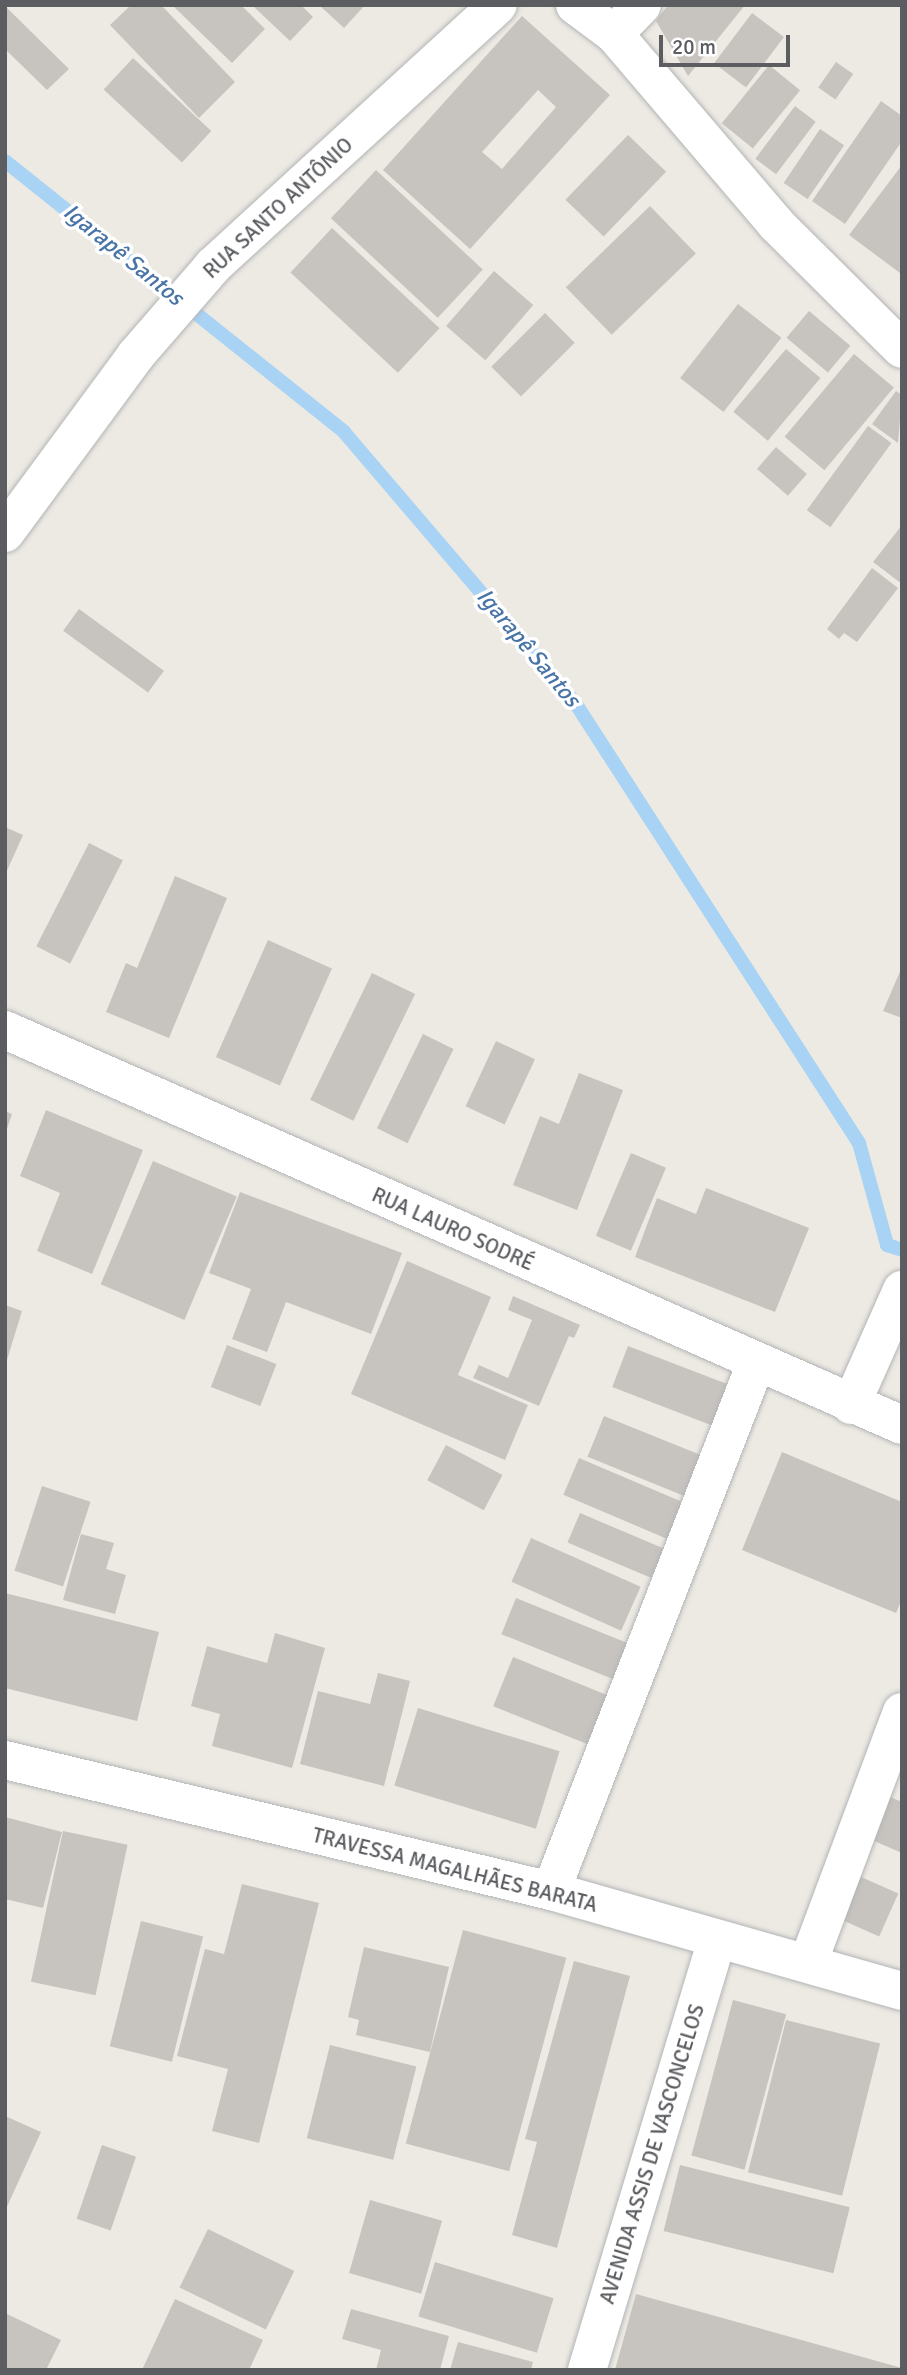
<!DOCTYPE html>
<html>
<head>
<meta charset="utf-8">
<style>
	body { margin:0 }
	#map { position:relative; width:907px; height:2375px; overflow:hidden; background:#eceae2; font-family:Signika,sans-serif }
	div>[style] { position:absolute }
	.stream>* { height:14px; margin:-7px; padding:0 7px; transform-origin:7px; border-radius:7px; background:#a8d3f5 }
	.building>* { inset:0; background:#c7c4bf; transform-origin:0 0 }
	.roads { filter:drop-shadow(0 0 2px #b3b4b8) drop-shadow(0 0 2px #b3b4b8) }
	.minor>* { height:38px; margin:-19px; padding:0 19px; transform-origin:19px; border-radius:19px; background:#fff }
	.tertiary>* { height:38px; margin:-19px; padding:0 19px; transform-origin:19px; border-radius:19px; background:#fff }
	span { translate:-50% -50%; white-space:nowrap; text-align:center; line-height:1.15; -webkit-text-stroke:7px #fff; paint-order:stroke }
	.street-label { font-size:21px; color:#5b5d61 }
	.water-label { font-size:23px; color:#4874a6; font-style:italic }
	.frame { position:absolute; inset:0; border:7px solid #5b5d61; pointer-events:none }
	.scale { position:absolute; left:659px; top:35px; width:131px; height:32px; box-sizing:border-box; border:4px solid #5b5d61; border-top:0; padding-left:9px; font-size:21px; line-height:24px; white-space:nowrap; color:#5b5d61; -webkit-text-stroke:5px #fff; paint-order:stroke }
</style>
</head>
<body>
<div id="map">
	<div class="stream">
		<i style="left:5px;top:161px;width:434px;rotate:38.6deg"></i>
		<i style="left:344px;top:432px;width:354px;rotate:49.5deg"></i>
		<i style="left:574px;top:701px;width:526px;rotate:57.19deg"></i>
		<i style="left:859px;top:1143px;width:106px;rotate:74.6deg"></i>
		<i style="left:887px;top:1245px;width:16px;rotate:18deg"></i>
	</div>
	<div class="building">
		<i style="clip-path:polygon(131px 5px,161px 5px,235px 82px,199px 118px,110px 25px)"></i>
		<i style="clip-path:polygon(172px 5px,241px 5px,265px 29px,232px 63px)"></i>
		<i style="clip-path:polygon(252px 5px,301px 5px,313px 17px,290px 41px)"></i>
		<i style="clip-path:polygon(319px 5px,365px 5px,344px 28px)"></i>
		<i style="clip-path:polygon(668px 5px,745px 5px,688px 76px,656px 21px)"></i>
		<i style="clip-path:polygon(5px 6px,69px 69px,47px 90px,5px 49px)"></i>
		<i style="left:752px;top:13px;width:40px;height:63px;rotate:37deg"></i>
		<i style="clip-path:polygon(evenodd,522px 16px,610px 95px,470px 249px,383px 170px,522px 16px,538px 90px,556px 107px,502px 169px,482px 152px,538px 90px)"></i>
		<i style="left:133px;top:58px;width:107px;height:43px;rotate:43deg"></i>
		<i style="left:836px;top:62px;width:21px;height:31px;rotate:35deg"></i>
		<i style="left:769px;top:65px;width:40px;height:75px;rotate:39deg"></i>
		<i style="clip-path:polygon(881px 101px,902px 116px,902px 141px,845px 224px,812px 201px)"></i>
		<i style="left:795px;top:106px;width:26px;height:66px;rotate:37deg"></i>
		<i style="left:820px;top:129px;width:29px;height:65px;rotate:34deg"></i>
		<i style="left:628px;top:135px;width:53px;height:90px;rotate:44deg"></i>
		<i style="clip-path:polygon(902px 165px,902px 271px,900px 273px,849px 235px)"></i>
		<i style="left:376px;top:170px;width:146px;height:66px;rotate:43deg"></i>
		<i style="left:650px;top:206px;width:66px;height:117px;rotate:46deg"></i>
		<i style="left:332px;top:228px;width:147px;height:61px;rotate:43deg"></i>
		<i style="left:494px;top:271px;width:52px;height:73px;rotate:41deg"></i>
		<i style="left:738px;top:304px;width:55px;height:94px;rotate:38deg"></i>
		<i style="left:809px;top:311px;width:54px;height:35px;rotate:40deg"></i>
		<i style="left:545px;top:313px;width:42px;height:76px;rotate:45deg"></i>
		<i style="left:786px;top:349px;width:45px;height:82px;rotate:40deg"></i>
		<i style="left:854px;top:354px;width:52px;height:108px;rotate:40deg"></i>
		<i style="clip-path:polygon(896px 391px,902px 395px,898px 443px,872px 424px)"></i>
		<i style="left:868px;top:426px;width:29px;height:104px;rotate:36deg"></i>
		<i style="left:776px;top:447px;width:41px;height:29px;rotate:41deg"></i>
		<i style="clip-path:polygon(902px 525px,902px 584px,873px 562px)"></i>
		<i style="clip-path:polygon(872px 568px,898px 588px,857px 642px,844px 633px,839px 639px,827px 629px)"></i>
		<i style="left:79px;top:609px;width:105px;height:27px;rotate:36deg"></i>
		<i style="clip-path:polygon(5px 827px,23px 835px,5px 875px)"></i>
		<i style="left:89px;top:843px;width:38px;height:116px;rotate:27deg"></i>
		<i style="clip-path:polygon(175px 876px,227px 898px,169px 1038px,106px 1012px,126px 963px,137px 968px)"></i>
		<i style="left:268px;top:940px;width:70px;height:128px;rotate:24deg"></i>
		<i style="clip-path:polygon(902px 967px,902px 1018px,883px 1011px)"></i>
		<i style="left:372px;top:973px;width:48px;height:141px;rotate:26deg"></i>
		<i style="left:423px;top:1034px;width:34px;height:105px;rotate:26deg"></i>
		<i style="left:496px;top:1041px;width:43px;height:72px;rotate:25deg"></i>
		<i style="clip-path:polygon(579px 1073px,623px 1090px,577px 1210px,513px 1185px,540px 1116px,559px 1124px)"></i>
		<i style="clip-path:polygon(46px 1110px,143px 1150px,92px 1274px,37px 1251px,60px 1193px,20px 1176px)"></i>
		<i style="clip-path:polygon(5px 1111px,12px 1114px,6px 1132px,5px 1132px)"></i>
		<i style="left:631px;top:1153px;width:38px;height:90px;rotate:23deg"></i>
		<i style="left:153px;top:1161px;width:91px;height:134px;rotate:23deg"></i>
		<i style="clip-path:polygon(706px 1188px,809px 1228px,775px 1312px,635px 1257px,657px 1198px,696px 1214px)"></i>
		<i style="clip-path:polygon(240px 1192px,402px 1253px,371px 1334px,286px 1302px,267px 1352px,232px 1339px,251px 1289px,209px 1273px)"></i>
		<i style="clip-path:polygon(407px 1261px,491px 1297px,458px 1375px,528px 1405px,505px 1460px,351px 1394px)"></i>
		<i style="clip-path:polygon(513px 1296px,580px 1325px,574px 1338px,569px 1336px,539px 1406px,473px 1378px,479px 1365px,508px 1378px,532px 1320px,508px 1310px)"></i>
		<i style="clip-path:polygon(5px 1305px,22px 1311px,6px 1363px,5px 1363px)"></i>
		<i style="left:227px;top:1345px;width:53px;height:45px;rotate:21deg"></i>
		<i style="left:628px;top:1346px;width:109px;height:44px;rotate:21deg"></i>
		<i style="left:604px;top:1416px;width:109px;height:44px;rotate:22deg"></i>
		<i style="left:446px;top:1445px;width:64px;height:40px;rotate:28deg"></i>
		<i style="clip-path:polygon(782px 1452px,902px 1502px,902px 1599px,896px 1613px,742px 1550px)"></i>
		<i style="left:579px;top:1458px;width:120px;height:40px;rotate:23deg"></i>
		<i style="left:42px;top:1486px;width:51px;height:89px;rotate:18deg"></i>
		<i style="left:580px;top:1513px;width:91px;height:32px;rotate:23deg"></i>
		<i style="clip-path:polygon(81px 1534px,114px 1543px,106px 1569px,126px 1575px,115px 1614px,63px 1600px)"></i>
		<i style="left:531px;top:1538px;width:120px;height:48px;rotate:24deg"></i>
		<i style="clip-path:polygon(5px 1593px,159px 1632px,137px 1721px,5px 1688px)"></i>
		<i style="left:516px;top:1598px;width:124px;height:39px;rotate:22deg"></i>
		<i style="clip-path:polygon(275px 1633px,325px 1648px,292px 1768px,212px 1746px,220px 1714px,191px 1706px,207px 1646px,267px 1663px)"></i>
		<i style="left:513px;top:1657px;width:102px;height:53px;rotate:22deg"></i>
		<i style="clip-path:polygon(378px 1673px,410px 1681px,384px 1786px,300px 1764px,318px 1691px,370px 1704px)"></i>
		<i style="left:418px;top:1708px;width:148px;height:81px;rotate:17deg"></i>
		<i style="clip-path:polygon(890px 1797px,902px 1802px,902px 1853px,872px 1840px)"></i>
		<i style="clip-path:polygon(5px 1817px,62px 1832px,43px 1908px,5px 1899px)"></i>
		<i style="left:63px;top:1831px;width:66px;height:154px;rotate:12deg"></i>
		<i style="left:859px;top:1876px;width:43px;height:47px;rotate:24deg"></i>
		<i style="clip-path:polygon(242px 1884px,319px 1903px,259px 2143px,212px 2131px,228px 2069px,177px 2056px,205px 1949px,224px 1954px)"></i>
		<i style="left:141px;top:1921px;width:64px;height:129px;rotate:14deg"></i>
		<i style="left:463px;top:1930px;width:107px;height:221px;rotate:15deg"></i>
		<i style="clip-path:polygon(364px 1947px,449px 1967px,430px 2052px,356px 2035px,359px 2020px,348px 2017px)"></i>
		<i style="clip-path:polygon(574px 1961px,630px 1976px,557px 2248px,512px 2235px,537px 2142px,525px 2139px)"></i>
		<i style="left:733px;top:2000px;width:55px;height:161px;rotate:15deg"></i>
		<i style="left:786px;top:2020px;width:97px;height:157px;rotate:14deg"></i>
		<i style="left:330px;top:2045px;width:89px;height:96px;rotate:14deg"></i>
		<i style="clip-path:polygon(5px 2116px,41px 2132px,5px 2211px)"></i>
		<i style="left:102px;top:2145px;width:36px;height:78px;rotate:19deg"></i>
		<i style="left:680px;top:2165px;width:175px;height:68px;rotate:14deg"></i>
		<i style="left:370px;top:2200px;width:75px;height:76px;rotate:16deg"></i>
		<i style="left:208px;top:2229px;width:96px;height:65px;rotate:26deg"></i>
		<i style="left:435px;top:2262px;width:124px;height:57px;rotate:17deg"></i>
		<i style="clip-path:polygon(636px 2294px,902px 2368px,902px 2370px,615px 2370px)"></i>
		<i style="clip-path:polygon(175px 2299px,263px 2340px,249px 2370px,142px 2370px)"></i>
		<i style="clip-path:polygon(351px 2309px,449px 2336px,440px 2370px,376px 2370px,381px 2350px,342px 2339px)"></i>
		<i style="clip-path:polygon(5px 2313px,61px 2340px,46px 2370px,5px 2370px)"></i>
		<i style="clip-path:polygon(458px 2342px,533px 2362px,531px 2370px,450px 2370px)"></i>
	</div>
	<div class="roads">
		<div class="minor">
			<i style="left:614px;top:34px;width:40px;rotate:-46deg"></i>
			<i style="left:851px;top:1405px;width:126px;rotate:-66.1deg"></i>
			<i style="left:5px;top:1760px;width:561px;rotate:13.49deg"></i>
			<i style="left:551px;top:1891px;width:365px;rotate:15.9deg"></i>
			<i style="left:551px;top:1891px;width:566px;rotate:-68.78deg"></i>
			<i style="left:808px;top:1963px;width:268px;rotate:-69.5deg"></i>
			<i style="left:587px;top:2370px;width:450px;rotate:-73.2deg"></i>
		</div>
		<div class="tertiary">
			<i style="left:575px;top:5px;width:49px;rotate:36.6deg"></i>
			<i style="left:614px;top:34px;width:250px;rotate:49.5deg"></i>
			<i style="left:776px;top:224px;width:177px;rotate:44.8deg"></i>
			<i style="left:5px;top:533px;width:221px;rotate:-53.6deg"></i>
			<i style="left:136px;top:355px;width:118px;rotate:-49.1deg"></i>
			<i style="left:213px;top:266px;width:386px;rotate:-42.5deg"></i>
			<i style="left:5px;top:1030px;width:980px;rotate:23.77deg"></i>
		</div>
	</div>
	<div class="street-label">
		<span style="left:278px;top:208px;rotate:-43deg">RUA SANTO ANTÔNIO</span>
		<span style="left:453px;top:1229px;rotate:24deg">RUA LAURO SODRÉ</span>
		<span style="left:455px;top:1870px;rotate:14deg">TRAVESSA MAGALHÃES BARATA</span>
		<span style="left:652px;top:2154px;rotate:-73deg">AVENIDA ASSIS DE VASCONCELOS</span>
	</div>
	<div class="water-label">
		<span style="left:123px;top:255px;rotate:39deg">Igarapê Santos</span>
		<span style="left:528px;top:648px;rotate:50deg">Igarapê Santos</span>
	</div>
	<div class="frame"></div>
	<div class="scale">20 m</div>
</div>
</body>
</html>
